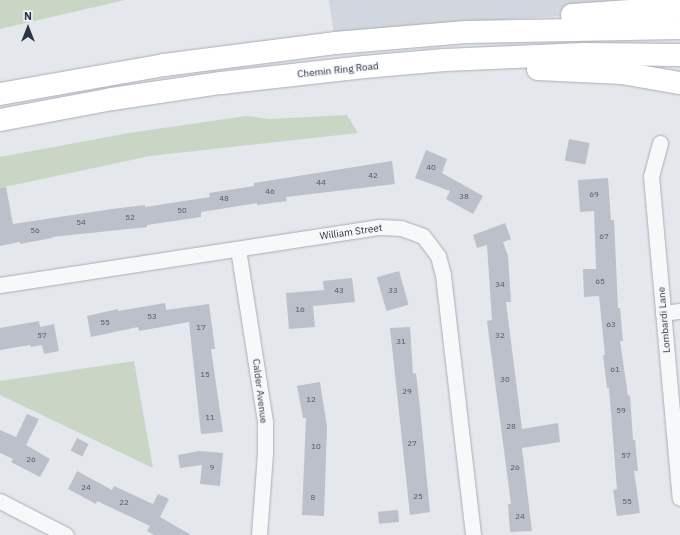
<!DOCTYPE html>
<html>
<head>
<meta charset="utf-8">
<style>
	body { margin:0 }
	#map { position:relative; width:680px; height:535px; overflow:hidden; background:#e4e7ec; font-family:"IBM Plex Sans",sans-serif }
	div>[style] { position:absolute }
	.built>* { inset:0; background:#d2d6de }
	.green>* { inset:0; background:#c9d6c5 }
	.building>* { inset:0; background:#bbc0ca; transform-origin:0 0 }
	.roads { filter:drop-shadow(0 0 1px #a9aeb7) drop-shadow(0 0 1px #a9aeb7) }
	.minor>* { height:15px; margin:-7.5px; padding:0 7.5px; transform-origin:7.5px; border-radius:7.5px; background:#f7f8fa }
	.trunk>* { height:22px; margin:-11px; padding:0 11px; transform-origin:11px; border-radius:11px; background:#fff }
	span { translate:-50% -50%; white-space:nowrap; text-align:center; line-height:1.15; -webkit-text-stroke:3px #f4f6f9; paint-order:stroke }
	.number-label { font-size:8px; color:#4f5766 }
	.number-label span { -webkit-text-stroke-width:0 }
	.street-label { font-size:10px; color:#2b3445 }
	.north { position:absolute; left:8px; top:8px; width:40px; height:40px; -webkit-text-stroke:3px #f4f6f9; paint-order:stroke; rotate:0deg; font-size:11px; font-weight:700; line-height:16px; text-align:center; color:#2b3445 }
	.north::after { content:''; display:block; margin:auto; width:14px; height:18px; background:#2b3445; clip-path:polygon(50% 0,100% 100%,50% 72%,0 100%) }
</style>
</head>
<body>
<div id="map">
	<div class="built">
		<i style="clip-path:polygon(329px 0,680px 0,595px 14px,449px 23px,335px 43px)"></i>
	</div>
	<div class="green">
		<i style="clip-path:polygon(0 0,125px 0,0 29px)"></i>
		<i style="clip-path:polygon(347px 115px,358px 133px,150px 156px,0 188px,0 157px,129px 133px,246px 116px,269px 119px)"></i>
		<i style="clip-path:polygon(134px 361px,153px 468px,0 395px,0 381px)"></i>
	</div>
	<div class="building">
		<i style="left:569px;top:139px;width:21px;height:22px;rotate:11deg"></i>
		<i style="clip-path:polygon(426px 150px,447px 159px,442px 173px,483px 196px,473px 214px,446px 199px,450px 191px,415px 178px)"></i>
		<i style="clip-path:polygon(392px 161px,395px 184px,286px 197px,287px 201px,257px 205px,257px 203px,201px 212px,201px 217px,147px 225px,147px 227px,52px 237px,52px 238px,20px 244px,20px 242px,0 246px,0 188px,6px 187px,13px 224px,112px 209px,145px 205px,145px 207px,210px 197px,209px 193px,254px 186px,254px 183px)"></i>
		<i style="clip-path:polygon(608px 178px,611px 220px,614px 220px,618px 308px,620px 308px,623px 341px,620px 341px,628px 396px,630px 395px,633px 440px,635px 440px,638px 471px,634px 471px,640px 513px,617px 516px,613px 490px,617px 489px,609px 388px,607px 388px,603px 355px,605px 355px,599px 296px,584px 297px,583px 269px,596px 269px,594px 211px,580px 212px,578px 180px)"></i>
		<i style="clip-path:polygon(505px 223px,511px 239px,503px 242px,508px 256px,511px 302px,506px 302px,522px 429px,558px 423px,560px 442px,522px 448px,532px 531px,510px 532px,508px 504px,511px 504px,487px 321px,492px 320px,487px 245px,477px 248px,473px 235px)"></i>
		<i style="left:399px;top:271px;width:35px;height:23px;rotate:74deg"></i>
		<i style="clip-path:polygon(352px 278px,355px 302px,313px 306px,315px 327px,289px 329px,286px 293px,324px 290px,323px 281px)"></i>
		<i style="clip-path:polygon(165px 303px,166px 310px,209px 304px,215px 349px,211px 349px,223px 432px,201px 434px,189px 322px,139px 331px,138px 327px,91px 337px,87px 316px,118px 309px,118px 311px)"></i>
		<i style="clip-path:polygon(39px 321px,40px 327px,54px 324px,59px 351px,44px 354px,42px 345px,31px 347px,30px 345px,0 350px,0 328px)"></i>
		<i style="clip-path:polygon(410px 327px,413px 374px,416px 373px,420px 408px,430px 512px,410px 515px,390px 328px)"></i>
		<i style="clip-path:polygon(320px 382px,327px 427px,324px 516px,302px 515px,306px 418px,303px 418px,297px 386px)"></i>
		<i style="clip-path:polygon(27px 414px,39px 419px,26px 445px,50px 459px,40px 477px,11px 462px,13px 459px,0 453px,0 430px,16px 437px)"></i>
		<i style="left:77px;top:438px;width:13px;height:14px;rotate:27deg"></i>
		<i style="clip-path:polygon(199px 451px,223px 453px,220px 486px,200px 484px,202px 465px,180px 468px,178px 455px)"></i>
		<i style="clip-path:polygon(77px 471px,112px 490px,114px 486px,153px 504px,158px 494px,169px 499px,160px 517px,191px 535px,154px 535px,147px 531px,150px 526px,97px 501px,96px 504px,68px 489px)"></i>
		<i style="left:398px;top:510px;width:12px;height:20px;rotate:85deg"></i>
	</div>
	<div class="roads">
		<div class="minor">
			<i style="left:660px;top:143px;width:34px;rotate:105deg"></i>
			<i style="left:651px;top:176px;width:323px;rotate:84.9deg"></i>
			<i style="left:238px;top:249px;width:175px;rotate:81.1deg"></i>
			<i style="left:265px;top:422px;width:31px;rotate:90deg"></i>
			<i style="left:265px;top:453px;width:82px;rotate:94.2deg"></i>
			<i style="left:0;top:285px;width:384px;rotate:-8.7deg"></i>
			<i style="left:380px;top:227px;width:21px;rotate:3deg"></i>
			<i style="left:401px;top:228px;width:23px;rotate:20deg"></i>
			<i style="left:423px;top:236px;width:25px;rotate:53deg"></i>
			<i style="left:438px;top:256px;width:20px;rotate:75deg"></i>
			<i style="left:443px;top:275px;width:262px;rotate:83.4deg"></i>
			<i style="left:663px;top:313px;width:17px;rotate:-7deg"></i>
			<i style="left:0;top:501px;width:74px;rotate:27.3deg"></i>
		</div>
		<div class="trunk">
			<i style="left:572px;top:15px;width:73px;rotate:-3.9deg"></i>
			<i style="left:645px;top:10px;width:35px;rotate:-7deg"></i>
			<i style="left:538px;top:69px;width:84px;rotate:2.7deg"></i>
			<i style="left:622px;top:73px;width:59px;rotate:9.8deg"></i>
			<i style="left:0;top:94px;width:167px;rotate:-10deg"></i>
			<i style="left:164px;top:65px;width:172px;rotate:-7.3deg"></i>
			<i style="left:335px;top:43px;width:131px;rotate:-4.8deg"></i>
			<i style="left:466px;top:32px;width:214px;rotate:-1.1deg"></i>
			<i style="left:0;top:120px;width:114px;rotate:-10.6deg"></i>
			<i style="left:112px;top:99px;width:110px;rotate:-8.4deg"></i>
			<i style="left:221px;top:83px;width:144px;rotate:-6.4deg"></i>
			<i style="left:364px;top:67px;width:81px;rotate:-4.9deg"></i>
			<i style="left:445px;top:60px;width:139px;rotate:-2.5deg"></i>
			<i style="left:584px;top:54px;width:96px;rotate:0.6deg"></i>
		</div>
	</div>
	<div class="number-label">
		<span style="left:431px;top:168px">40</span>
		<span style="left:373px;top:176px">42</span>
		<span style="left:321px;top:183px">44</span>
		<span style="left:270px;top:192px">46</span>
		<span style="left:594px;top:195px">69</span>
		<span style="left:464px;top:197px">38</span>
		<span style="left:224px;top:199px">48</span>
		<span style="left:182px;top:211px">50</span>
		<span style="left:130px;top:218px">52</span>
		<span style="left:81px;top:223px">54</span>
		<span style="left:35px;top:231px">56</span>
		<span style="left:604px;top:237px">67</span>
		<span style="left:600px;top:282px">65</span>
		<span style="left:500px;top:285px">34</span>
		<span style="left:339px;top:291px">43</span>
		<span style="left:393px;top:291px">33</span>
		<span style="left:300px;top:310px">16</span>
		<span style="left:152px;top:317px">53</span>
		<span style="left:105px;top:323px">55</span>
		<span style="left:611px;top:325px">63</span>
		<span style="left:201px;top:328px">17</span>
		<span style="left:42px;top:336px">57</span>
		<span style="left:500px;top:336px">32</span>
		<span style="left:401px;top:342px">31</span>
		<span style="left:615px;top:370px">61</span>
		<span style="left:205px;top:375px">15</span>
		<span style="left:505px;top:380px">30</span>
		<span style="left:407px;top:392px">29</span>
		<span style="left:311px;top:400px">12</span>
		<span style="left:621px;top:411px">59</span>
		<span style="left:210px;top:418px">11</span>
		<span style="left:511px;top:427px">28</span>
		<span style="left:412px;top:444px">27</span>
		<span style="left:316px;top:447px">10</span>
		<span style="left:626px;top:456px">57</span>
		<span style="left:31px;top:460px">26</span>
		<span style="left:212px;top:468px">9</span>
		<span style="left:515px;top:468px">26</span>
		<span style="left:86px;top:488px">24</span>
		<span style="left:418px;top:497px">25</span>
		<span style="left:313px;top:498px">8</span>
		<span style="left:627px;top:502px">55</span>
		<span style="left:124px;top:503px">22</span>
		<span style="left:520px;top:517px">24</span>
	</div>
	<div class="street-label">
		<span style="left:338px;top:70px;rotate:-6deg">Chemin Ring Road</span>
		<span style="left:351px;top:232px;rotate:-8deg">William Street</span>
		<span style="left:664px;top:320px;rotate:-95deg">Lombardi Lane</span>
		<span style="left:260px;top:391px;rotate:83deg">Calder Avenue</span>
	</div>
	<div class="north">N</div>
</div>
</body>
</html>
